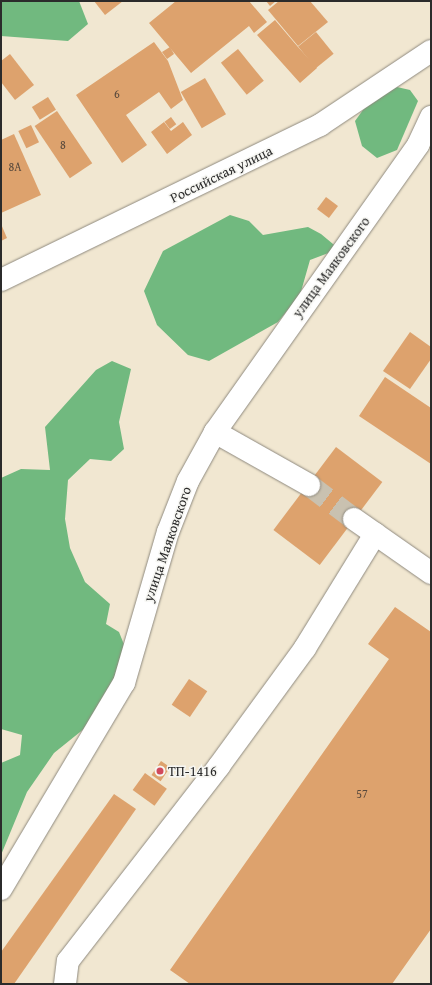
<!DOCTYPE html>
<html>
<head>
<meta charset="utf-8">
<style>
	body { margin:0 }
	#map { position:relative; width:432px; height:985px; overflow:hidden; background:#f1e7d1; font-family:"Gentium Book Plus",serif }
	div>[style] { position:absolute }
	.forest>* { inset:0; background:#71b97f }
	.building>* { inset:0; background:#dda26d; transform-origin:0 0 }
	.minor-tunnel>* { height:22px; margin-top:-11px; transform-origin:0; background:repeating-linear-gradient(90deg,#c9c1b0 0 22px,transparent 0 33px) }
	.roads { filter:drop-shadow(0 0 1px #8e897e) drop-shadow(0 0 1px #8e897e) }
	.minor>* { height:22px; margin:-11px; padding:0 11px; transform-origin:11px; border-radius:11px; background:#fff }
	.dots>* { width:11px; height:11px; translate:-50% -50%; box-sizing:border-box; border:2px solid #f6f6f2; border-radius:50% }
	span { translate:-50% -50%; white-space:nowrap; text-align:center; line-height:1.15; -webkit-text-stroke:3px #f6f6f2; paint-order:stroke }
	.number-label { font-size:12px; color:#58493c }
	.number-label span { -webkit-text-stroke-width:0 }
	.street-label { font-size:14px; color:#2b2b2b }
	.poi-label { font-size:14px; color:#2b2b2b }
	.left { translate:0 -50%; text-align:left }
	.frame { position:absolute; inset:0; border:2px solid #2b2b2b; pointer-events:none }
</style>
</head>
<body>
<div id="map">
	<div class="forest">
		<i style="clip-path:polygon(1px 1px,79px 1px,88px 24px,68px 41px,1px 36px)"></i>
		<i style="clip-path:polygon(397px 87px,410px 90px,418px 101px,397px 150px,377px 158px,362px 146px,355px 121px,368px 103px)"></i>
		<i style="clip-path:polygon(230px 215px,249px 221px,263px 235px,308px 227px,321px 234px,339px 249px,310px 260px,300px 295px,278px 322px,209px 361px,188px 355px,157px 325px,144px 291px,163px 251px)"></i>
		<i style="clip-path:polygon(112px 361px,131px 369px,119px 422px,124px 449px,111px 461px,90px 459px,68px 480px,65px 519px,70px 548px,85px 582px,110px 604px,106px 624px,119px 632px,125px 647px,123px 673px,90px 724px,54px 753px,27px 792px,1px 855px,1px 763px,20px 755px,22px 735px,1px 729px,1px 478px,21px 469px,50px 470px,45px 427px,96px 370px)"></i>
	</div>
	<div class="building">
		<i style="clip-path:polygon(94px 1px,123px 1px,105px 15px)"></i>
		<i style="clip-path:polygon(176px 1px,249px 1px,267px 22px,254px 33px,249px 26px,191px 73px,149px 23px)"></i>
		<i style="clip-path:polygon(266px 1px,276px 1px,270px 6px)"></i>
		<i style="clip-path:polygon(279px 1px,310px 1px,328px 22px,298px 46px,268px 10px)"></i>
		<i style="clip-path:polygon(275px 20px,298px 47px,284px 59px,298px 47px,317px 68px,300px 83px,257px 35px)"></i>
		<i style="left:316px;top:32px;width:28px;height:23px;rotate:51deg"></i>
		<i style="clip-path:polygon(154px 42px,168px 61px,183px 100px,171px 109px,159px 92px,126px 115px,147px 145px,122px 163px,76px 95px)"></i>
		<i style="clip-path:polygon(170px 47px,174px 54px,167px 59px,162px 52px)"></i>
		<i style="left:238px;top:49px;width:41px;height:22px;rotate:51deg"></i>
		<i style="clip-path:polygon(10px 54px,34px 85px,15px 100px,1px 82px,1px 61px)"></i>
		<i style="left:205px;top:78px;width:42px;height:28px;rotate:60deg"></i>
		<i style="left:48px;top:97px;width:15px;height:19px;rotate:58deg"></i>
		<i style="left:57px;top:111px;width:63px;height:27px;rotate:56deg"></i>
		<i style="left:171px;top:117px;width:9px;height:8px;rotate:54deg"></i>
		<i style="clip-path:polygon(164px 122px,171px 131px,183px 122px,192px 135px,167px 154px,151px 132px)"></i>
		<i style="left:31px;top:125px;width:19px;height:14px;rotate:65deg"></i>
		<i style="clip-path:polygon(14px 134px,41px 195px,1px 213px,1px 140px)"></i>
		<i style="left:326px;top:197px;width:15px;height:15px;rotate:37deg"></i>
		<i style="clip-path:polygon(1px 224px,7px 238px,1px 241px)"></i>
		<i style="clip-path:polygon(410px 332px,431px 347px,431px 359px,410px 389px,383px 371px)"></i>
		<i style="clip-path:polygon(385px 377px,431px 408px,431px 464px,359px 416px)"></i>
		<i style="left:336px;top:447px;width:58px;height:104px;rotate:37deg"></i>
		<i style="clip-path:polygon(395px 607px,431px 632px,431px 929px,392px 984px,190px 984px,170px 970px,389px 659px,368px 644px)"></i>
		<i style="left:189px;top:679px;width:22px;height:31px;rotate:34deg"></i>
		<i style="left:161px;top:761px;width:11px;height:17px;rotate:34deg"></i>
		<i style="left:145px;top:773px;width:27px;height:21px;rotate:36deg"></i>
		<i style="clip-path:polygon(114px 794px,136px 809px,14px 984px,1px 984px,1px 952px)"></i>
	</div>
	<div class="minor-tunnel">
		<i style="left:309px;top:485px;width:56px;rotate:37.1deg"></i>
	</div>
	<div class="roads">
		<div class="minor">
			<i style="left:1px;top:280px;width:355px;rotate:-25.9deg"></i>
			<i style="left:320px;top:125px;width:133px;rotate:-33.7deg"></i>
			<i style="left:215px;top:432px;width:108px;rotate:29.4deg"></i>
			<i style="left:354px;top:519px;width:94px;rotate:35deg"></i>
			<i style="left:1px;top:889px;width:240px;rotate:-59.2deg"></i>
			<i style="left:124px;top:683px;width:157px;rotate:-73.8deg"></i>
			<i style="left:168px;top:532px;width:55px;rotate:-68.6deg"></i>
			<i style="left:188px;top:481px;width:56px;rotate:-61.1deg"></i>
			<i style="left:215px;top:432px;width:352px;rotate:-54.7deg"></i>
			<i style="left:418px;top:145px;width:31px;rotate:-65deg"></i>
			<i style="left:65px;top:984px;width:23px;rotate:-83deg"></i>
			<i style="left:68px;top:961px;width:247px;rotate:-52.2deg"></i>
			<i style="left:219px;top:766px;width:146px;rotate:-53.9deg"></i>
			<i style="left:305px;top:648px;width:134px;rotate:-58.4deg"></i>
		</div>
	</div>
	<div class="dots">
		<i style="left:160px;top:771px;background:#d1495b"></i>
	</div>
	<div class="number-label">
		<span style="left:117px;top:94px">6</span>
		<span style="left:63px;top:145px">8</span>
		<span style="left:15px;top:167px">8А</span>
		<span style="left:362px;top:794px">57</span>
	</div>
	<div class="street-label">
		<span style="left:221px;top:174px;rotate:-26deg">Российская улица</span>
		<span style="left:331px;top:267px;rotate:-54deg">улица Маяковского</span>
		<span style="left:167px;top:544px;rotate:-71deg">улица Маяковского</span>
	</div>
	<div class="poi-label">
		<span class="left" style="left:168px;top:771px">ТП-1416</span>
	</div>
	<div class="frame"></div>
</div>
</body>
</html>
